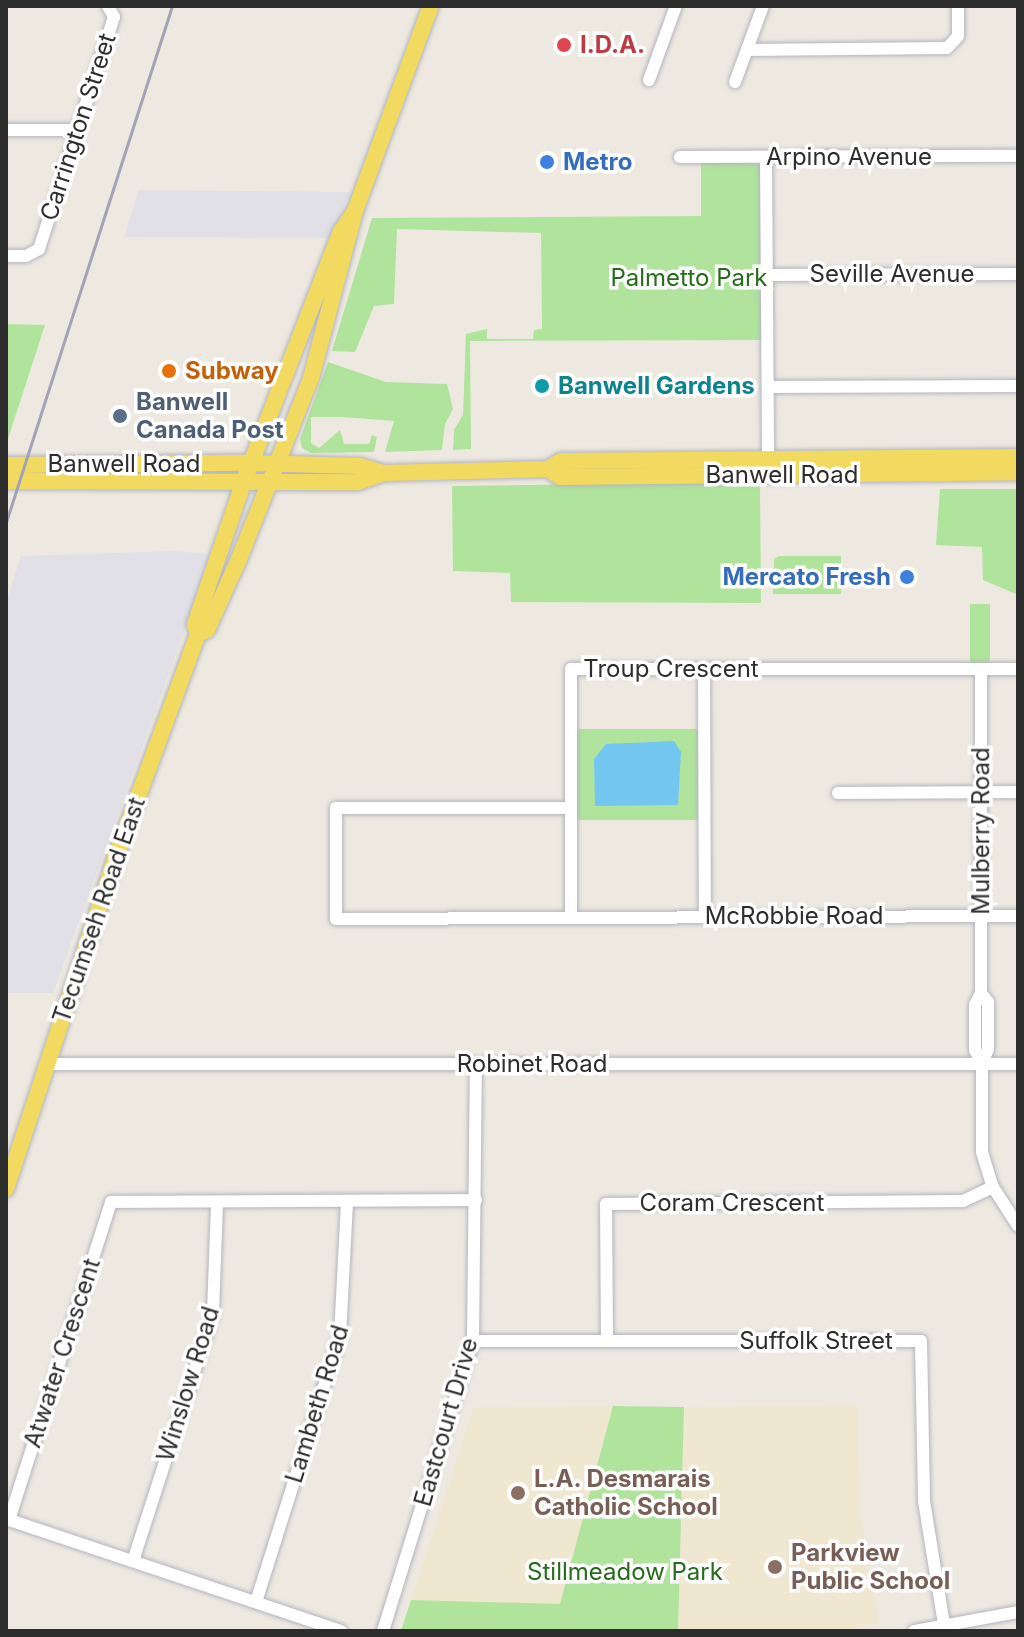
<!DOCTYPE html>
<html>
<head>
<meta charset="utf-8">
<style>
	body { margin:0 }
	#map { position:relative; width:1024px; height:1637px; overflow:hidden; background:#eee9e0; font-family:Inter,sans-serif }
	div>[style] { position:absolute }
	.industrial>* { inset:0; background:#e2e0e7 }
	.education>* { inset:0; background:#efe7cf }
	.green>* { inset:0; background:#b0e49c; transform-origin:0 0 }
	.water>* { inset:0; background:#73c6f0 }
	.roads { filter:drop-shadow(0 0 2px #b3b5c0) drop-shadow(0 0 2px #b3b5c0) }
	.minor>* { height:12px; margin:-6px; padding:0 6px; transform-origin:6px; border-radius:6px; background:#fff }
	.major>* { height:16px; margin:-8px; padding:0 8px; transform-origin:8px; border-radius:8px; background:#f2da61 }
	.rail>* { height:3px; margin:-1.5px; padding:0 1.5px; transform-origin:1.5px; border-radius:1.5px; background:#a2a3b7 }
	.dots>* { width:22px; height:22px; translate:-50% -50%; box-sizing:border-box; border:4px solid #fff; border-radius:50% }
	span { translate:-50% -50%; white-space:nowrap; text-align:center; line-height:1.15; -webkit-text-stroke:7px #fff; paint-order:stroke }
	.health-label { font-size:24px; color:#be3a42; font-weight:700 }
	.left { translate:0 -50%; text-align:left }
	.street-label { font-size:24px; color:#2d2d2d }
	.shop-label { font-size:24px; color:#366cbe; font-weight:700 }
	.right { translate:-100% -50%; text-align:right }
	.park-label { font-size:24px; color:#266c1b }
	.food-label { font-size:24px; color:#c56008; font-weight:700 }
	.culture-label { font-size:24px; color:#0d838f; font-weight:700 }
	.service-label { font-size:24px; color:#4e5e75; font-weight:700 }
	.education-label { font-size:24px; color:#785e54; font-weight:700 }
	.frame { position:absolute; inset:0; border:8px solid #2d2d2d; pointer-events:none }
</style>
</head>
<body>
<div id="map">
	<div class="industrial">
		<i style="clip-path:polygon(139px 190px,350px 192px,331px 238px,124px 237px)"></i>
		<i style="clip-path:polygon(172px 551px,212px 554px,53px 993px,6px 993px,6px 602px,21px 556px)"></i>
	</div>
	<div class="education">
		<i style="clip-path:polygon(858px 1405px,860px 1512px,879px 1622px,843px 1631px,678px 1631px,684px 1407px)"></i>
		<i style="clip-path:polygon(613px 1406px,560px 1605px,411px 1600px,474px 1407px)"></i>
	</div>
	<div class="green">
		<i style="clip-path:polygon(701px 161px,751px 161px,761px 166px,762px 340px,470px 341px,471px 449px,453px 450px,454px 430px,463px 415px,466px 334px,487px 329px,487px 339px,533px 339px,534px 330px,542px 329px,541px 233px,397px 229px,394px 304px,374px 306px,355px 352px,332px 351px,372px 218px,701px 216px)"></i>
		<i style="clip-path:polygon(6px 324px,45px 325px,6px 445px)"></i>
		<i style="clip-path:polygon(328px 362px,386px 382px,447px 384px,453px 409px,445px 424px,442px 450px,385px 452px,394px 421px,342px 417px,311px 417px,311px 443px,319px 448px,340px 430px,344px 444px,369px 444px,372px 435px,377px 437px,374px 452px,311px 453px,302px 448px,300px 439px)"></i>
		<i style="clip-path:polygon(760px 482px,761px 603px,511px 602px,510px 573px,453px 571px,452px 486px)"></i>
		<i style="clip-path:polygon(940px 489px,1018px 489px,1018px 595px,983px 580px,982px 547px,936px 545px)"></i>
		<i style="clip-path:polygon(779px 556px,841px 556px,841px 594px,773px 594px,774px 559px)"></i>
		<i style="left:970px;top:604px;width:20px;height:59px"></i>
		<i style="left:577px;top:729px;width:124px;height:91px"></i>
		<i style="clip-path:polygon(613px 1406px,684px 1407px,678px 1631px,401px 1631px,411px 1600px,560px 1604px)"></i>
	</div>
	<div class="water">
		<i style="clip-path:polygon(674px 741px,681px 752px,678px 805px,595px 806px,594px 759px,606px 744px)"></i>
	</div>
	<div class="roads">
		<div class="minor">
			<i style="left:747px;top:50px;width:200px;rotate:-0.6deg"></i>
			<i style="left:947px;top:48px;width:16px;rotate:-47deg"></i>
			<i style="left:958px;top:36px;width:30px;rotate:-90deg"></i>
			<i style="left:649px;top:80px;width:79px;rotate:-70deg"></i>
			<i style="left:735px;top:82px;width:81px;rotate:-69.8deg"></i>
			<i style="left:6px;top:130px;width:72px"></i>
			<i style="left:680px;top:157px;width:338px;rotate:-0.2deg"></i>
			<i style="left:766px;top:158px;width:308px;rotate:89.6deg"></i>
			<i style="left:6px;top:256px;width:20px"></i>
			<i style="left:26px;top:256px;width:15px;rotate:-28deg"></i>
			<i style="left:39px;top:249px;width:244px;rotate:-72.1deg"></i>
			<i style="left:114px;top:17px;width:13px;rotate:-119deg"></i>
			<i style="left:766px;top:275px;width:252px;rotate:-0.2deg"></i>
			<i style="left:768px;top:387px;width:250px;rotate:-0.2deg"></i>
			<i style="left:704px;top:669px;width:248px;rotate:89.8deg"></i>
			<i style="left:981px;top:669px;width:324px;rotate:90deg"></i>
			<i style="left:981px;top:993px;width:13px;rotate:117deg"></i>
			<i style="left:975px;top:1005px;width:45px;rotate:90deg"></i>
			<i style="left:975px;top:1050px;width:16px;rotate:63deg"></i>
			<i style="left:838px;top:793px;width:180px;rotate:-0.3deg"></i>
			<i style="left:571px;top:808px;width:235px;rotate:180deg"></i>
			<i style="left:336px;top:808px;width:111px;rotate:90deg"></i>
			<i style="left:336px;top:919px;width:682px;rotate:-0.25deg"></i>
			<i style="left:571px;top:917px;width:248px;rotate:-90deg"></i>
			<i style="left:571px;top:669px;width:447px"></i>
			<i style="left:981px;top:993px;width:11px;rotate:52deg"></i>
			<i style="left:988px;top:1002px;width:47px;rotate:90deg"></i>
			<i style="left:988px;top:1049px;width:16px;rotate:112deg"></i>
			<i style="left:982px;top:1064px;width:88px;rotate:90deg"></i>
			<i style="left:982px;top:1152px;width:37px;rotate:73deg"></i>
			<i style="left:993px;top:1187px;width:46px;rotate:57.3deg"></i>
			<i style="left:47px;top:1064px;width:971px"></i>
			<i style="left:473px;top:1341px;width:448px"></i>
			<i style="left:921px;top:1341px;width:160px;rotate:88.9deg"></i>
			<i style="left:924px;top:1501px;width:126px;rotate:80.8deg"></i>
			<i style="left:607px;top:1341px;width:137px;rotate:-90.4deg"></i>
			<i style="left:606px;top:1204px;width:357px;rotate:-0.5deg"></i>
			<i style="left:963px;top:1201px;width:33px;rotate:-25deg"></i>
			<i style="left:133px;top:1561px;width:261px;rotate:-72.1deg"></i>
			<i style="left:213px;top:1313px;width:111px;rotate:-87.9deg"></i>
			<i style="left:256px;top:1602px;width:279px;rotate:-72.5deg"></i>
			<i style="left:340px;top:1336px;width:135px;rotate:-87deg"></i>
			<i style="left:341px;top:1631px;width:350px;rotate:-161.5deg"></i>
			<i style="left:9px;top:1520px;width:334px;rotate:-72.2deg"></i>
			<i style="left:111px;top:1202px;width:365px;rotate:-0.3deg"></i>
			<i style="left:383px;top:1631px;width:304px;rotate:-72.8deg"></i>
			<i style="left:473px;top:1341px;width:277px;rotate:-89.4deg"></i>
			<i style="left:914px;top:1631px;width:106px;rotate:-10.4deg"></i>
		</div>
		<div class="major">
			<i style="left:6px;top:465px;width:245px;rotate:-0.5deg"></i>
			<i style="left:251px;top:463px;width:109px;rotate:1.6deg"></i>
			<i style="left:360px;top:466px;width:24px;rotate:17deg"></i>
			<i style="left:548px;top:469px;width:14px;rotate:34deg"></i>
			<i style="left:560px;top:477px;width:458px;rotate:-0.6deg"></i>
			<i style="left:6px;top:481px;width:352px;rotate:0.2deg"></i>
			<i style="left:358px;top:482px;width:28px;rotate:-19deg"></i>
			<i style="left:384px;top:473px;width:164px;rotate:-1.4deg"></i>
			<i style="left:548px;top:469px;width:15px;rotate:-32deg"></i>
			<i style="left:561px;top:461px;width:457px;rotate:-0.5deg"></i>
			<i style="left:198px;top:634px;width:10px;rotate:-24deg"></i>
			<i style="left:207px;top:630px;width:78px;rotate:-65.7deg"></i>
			<i style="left:239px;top:559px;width:195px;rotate:-68.3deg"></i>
			<i style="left:311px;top:378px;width:173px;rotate:-75.2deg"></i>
			<i style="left:355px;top:211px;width:219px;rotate:-69.7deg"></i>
			<i style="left:6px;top:1189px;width:344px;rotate:-71.7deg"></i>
			<i style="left:114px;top:862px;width:243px;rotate:-69.8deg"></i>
			<i style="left:198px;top:634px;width:10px;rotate:-107deg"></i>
			<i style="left:195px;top:624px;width:151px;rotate:-71.1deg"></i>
			<i style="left:244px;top:481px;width:266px;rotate:-68.8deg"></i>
			<i style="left:340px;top:233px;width:27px;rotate:-56deg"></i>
		</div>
	</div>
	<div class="rail">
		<i style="left:6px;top:522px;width:542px;rotate:-72.17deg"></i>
	</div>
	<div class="dots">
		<i style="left:564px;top:45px;background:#e0444e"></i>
		<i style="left:547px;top:162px;background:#3f7fe0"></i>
		<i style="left:169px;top:371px;background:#e8710a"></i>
		<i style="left:542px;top:386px;background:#0f9aa8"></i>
		<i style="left:120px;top:416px;background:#5c6f8a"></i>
		<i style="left:907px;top:577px;background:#3f7fe0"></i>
		<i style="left:518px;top:1493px;background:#8d6e63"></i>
		<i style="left:775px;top:1567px;background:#8d6e63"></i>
	</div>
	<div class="health-label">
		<span class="left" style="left:580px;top:45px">I.D.A.</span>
	</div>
	<div class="street-label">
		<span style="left:78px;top:127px;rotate:-72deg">Carrington Street</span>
		<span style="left:849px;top:157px">Arpino Avenue</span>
		<span style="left:892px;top:274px">Seville Avenue</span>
		<span style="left:124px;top:464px">Banwell Road</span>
		<span style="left:782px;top:475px">Banwell Road</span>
		<span style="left:671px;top:669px">Troup Crescent</span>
		<span style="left:981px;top:831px;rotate:-90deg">Mulberry Road</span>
		<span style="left:99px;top:910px;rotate:-71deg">Tecumseh Road East</span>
		<span style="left:794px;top:916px">McRobbie Road</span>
		<span style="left:532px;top:1064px">Robinet Road</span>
		<span style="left:732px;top:1203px">Coram Crescent</span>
		<span style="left:816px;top:1341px">Suffolk Street</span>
		<span style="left:62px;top:1353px;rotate:-72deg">Atwater Crescent</span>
		<span style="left:188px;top:1384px;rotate:-73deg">Winslow Road</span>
		<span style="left:317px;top:1404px;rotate:-73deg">Lambeth Road</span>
		<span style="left:446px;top:1422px;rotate:-74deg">Eastcourt Drive</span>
	</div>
	<div class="shop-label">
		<span class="left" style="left:563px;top:162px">Metro</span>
		<span class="right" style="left:891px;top:577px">Mercato Fresh</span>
	</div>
	<div class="park-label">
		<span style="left:689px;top:278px">Palmetto Park</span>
		<span style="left:625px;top:1572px">Stillmeadow Park</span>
	</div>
	<div class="food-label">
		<span class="left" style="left:185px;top:371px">Subway</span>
	</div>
	<div class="culture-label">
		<span class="left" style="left:558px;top:386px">Banwell Gardens</span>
	</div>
	<div class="service-label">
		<span class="left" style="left:136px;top:416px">Banwell<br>Canada Post</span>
	</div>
	<div class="education-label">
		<span class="left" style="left:534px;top:1493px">L.A. Desmarais<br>Catholic School</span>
		<span class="left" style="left:791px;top:1567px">Parkview<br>Public School</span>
	</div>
	<div class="frame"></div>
</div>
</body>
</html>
